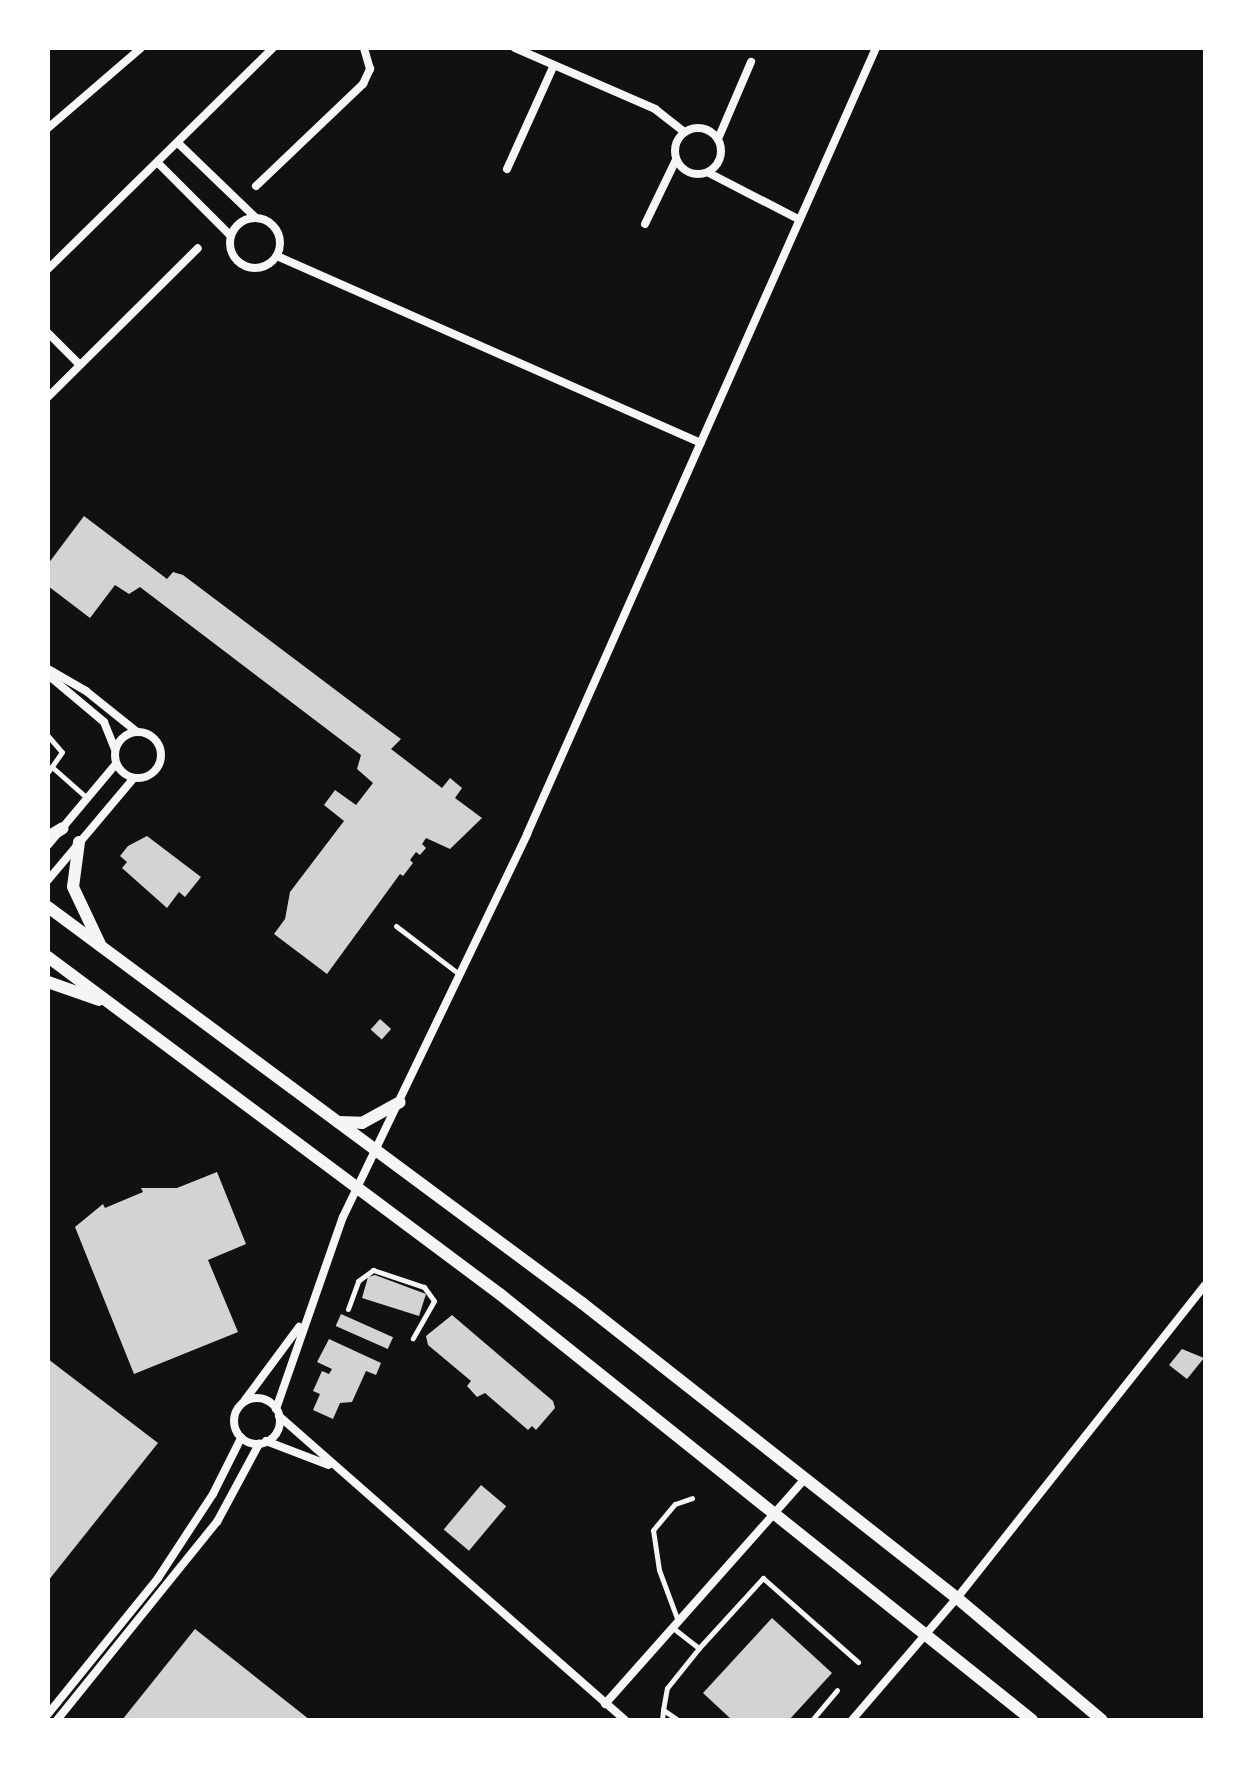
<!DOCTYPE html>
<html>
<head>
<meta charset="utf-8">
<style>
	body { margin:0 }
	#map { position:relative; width:1253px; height:1768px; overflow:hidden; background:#111; font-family:Quicksand,sans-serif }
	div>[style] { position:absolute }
	.building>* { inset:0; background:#d3d3d3; transform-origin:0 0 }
	.service>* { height:5px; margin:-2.5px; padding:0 2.5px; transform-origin:2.5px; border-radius:2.5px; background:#f5f5f5 }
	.minor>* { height:8px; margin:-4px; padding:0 4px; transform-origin:4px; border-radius:4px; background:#f5f5f5 }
	.minor>.ring { margin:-4px; padding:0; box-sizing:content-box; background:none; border:8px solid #f5f5f5; border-radius:50% }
	.tertiary>* { height:12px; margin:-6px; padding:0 6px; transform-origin:6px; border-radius:6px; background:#f5f5f5 }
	span { translate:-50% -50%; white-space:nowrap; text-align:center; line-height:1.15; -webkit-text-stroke:6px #fff; paint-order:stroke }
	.frame { position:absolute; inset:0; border:50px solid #fff; pointer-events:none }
</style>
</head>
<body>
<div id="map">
	<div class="building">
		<i style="clip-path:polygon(84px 516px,167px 579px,173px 572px,183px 575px,386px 728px,401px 739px,391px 749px,442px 788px,450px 778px,462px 788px,455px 798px,482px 818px,450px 849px,426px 838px,422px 844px,426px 848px,420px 855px,416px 852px,410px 860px,413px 863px,403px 876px,400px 874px,327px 974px,274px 934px,285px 919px,290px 892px,344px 821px,324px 805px,335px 790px,356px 805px,373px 783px,357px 769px,361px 755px,140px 587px,129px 594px,115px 585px,90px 618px,48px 586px,48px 564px)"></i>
		<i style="clip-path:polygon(147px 836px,201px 877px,185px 897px,179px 892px,167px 908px,122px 868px,127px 862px,120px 856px,128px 846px)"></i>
		<i style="left:380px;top:1019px;width:15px;height:14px;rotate:42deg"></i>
		<i style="clip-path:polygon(217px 1172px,246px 1244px,208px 1260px,238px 1332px,134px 1374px,75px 1227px,103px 1204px,105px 1208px,143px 1192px,141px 1188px,177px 1188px)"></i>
		<i style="clip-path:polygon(375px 1275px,426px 1294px,419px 1316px,362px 1298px,368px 1277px)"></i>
		<i style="left:341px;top:1314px;width:57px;height:13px;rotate:24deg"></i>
		<i style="clip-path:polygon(452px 1315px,553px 1401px,555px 1408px,536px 1430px,532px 1426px,528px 1430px,485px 1393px,477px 1397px,467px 1386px,471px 1381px,428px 1345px,426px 1336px)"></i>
		<i style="clip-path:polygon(329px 1339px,381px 1363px,376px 1375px,366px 1371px,352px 1402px,340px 1403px,333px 1419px,313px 1410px,320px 1394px,313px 1391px,322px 1371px,329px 1374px,332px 1369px,317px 1362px)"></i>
		<i style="clip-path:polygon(1182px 1349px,1204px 1358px,1187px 1379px,1169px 1365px)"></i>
		<i style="clip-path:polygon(48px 1359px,158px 1443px,48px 1581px)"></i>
		<i style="left:481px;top:1485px;width:33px;height:58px;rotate:40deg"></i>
		<i style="clip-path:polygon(772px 1618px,832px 1673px,789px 1720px,732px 1720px,703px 1693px)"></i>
		<i style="clip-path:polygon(195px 1629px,310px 1720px,122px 1720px)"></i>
	</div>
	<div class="service">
		<i style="left:48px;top:736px;width:21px;rotate:49deg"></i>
		<i style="left:62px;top:752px;width:24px;rotate:125deg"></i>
		<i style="left:52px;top:767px;width:47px;rotate:41.5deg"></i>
		<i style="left:396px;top:926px;width:79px;rotate:37.3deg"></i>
		<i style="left:348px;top:1309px;width:30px;rotate:-70deg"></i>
		<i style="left:358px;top:1281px;width:19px;rotate:-36deg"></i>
		<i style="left:373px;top:1270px;width:54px;rotate:18.4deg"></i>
		<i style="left:424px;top:1287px;width:17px;rotate:54deg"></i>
		<i style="left:434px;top:1301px;width:43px;rotate:119.6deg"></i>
		<i style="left:678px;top:1621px;width:54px;rotate:-110.4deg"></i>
		<i style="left:659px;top:1570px;width:40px;rotate:-98.5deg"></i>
		<i style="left:653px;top:1530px;width:34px;rotate:-50deg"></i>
		<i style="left:675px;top:1504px;width:18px;rotate:-19deg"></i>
		<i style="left:673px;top:1628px;width:33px;rotate:38deg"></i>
		<i style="left:699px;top:1648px;width:95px;rotate:-47.6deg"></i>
		<i style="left:763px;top:1578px;width:127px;rotate:41.5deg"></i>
		<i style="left:662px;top:1720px;width:10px;rotate:-84deg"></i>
		<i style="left:678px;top:1720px;width:18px;rotate:-146deg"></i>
		<i style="left:663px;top:1710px;width:22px;rotate:-80deg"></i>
		<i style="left:667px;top:1688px;width:51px;rotate:-51.3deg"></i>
		<i style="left:812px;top:1720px;width:39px;rotate:-50deg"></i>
	</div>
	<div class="minor">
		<i style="left:515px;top:48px;width:153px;rotate:23.5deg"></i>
		<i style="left:655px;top:109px;width:37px;rotate:38deg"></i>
		<i class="ring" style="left:675px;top:128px;width:38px;height:38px"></i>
		<i style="left:48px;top:128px;width:123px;rotate:-40.7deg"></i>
		<i style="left:718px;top:139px;width:84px;rotate:-66.8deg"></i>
		<i style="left:178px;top:143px;width:107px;rotate:43.9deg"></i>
		<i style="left:158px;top:163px;width:103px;rotate:45deg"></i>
		<i style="left:507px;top:169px;width:114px;rotate:-65.7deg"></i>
		<i style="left:709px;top:173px;width:102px;rotate:27.3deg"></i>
		<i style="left:256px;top:186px;width:148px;rotate:-43.6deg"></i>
		<i style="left:363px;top:84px;width:17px;rotate:-65deg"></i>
		<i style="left:370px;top:69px;width:22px;rotate:-106deg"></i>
		<i class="ring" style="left:230px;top:218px;width:42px;height:42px"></i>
		<i style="left:645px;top:224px;width:71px;rotate:-64.2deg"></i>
		<i style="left:277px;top:256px;width:463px;rotate:23.8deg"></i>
		<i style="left:48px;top:269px;width:315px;rotate:-44.5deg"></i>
		<i style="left:48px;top:333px;width:45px;rotate:45deg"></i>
		<i style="left:48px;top:397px;width:211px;rotate:-44.8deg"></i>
		<i style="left:48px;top:669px;width:44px;rotate:30.1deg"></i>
		<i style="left:86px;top:691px;width:65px;rotate:38.8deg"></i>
		<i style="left:48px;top:675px;width:73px;rotate:40deg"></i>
		<i style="left:104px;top:722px;width:29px;rotate:68deg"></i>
		<i class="ring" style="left:115px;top:732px;width:38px;height:38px"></i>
		<i style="left:48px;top:845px;width:106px;rotate:-50deg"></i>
		<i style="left:48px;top:880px;width:133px;rotate:-49.9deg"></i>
		<i class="ring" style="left:234px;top:1398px;width:38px;height:38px"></i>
		<i style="left:245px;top:1400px;width:91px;rotate:-53.5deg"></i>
		<i style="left:276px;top:1409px;width:203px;rotate:-70.8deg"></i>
		<i style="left:343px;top:1217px;width:425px;rotate:-64.3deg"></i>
		<i style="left:527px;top:834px;width:860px;rotate:-66.06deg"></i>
		<i style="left:279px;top:1416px;width:461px;rotate:41.3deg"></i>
		<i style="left:266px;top:1441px;width:67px;rotate:20.9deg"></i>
		<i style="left:605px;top:1704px;width:302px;rotate:-48.4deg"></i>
		<i style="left:48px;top:1714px;width:175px;rotate:-51deg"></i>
		<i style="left:158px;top:1578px;width:100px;rotate:-56.8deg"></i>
		<i style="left:213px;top:1494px;width:63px;rotate:-63.4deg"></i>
		<i style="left:57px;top:1720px;width:255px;rotate:-51.1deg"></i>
		<i style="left:217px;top:1522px;width:89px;rotate:-61.7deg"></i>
		<i style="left:852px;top:1720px;width:161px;rotate:-49.3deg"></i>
		<i style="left:957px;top:1598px;width:399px;rotate:-51.6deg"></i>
	</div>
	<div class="tertiary">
		<i style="left:48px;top:837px;width:17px;rotate:-31deg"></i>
		<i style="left:79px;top:842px;width:45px;rotate:97.6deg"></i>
		<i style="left:73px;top:887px;width:63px;rotate:64.7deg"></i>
		<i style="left:48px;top:907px;width:665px;rotate:36.56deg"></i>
		<i style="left:582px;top:1303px;width:477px;rotate:38.2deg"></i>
		<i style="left:957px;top:1598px;width:189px;rotate:40.1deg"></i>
		<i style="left:48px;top:957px;width:565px;rotate:36.73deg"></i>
		<i style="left:501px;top:1295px;width:680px;rotate:38.67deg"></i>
		<i style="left:48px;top:982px;width:54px;rotate:19.4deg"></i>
		<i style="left:338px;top:1122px;width:24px;rotate:2deg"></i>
		<i style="left:362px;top:1123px;width:43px;rotate:-28.9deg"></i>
	</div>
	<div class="frame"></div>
</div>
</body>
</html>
